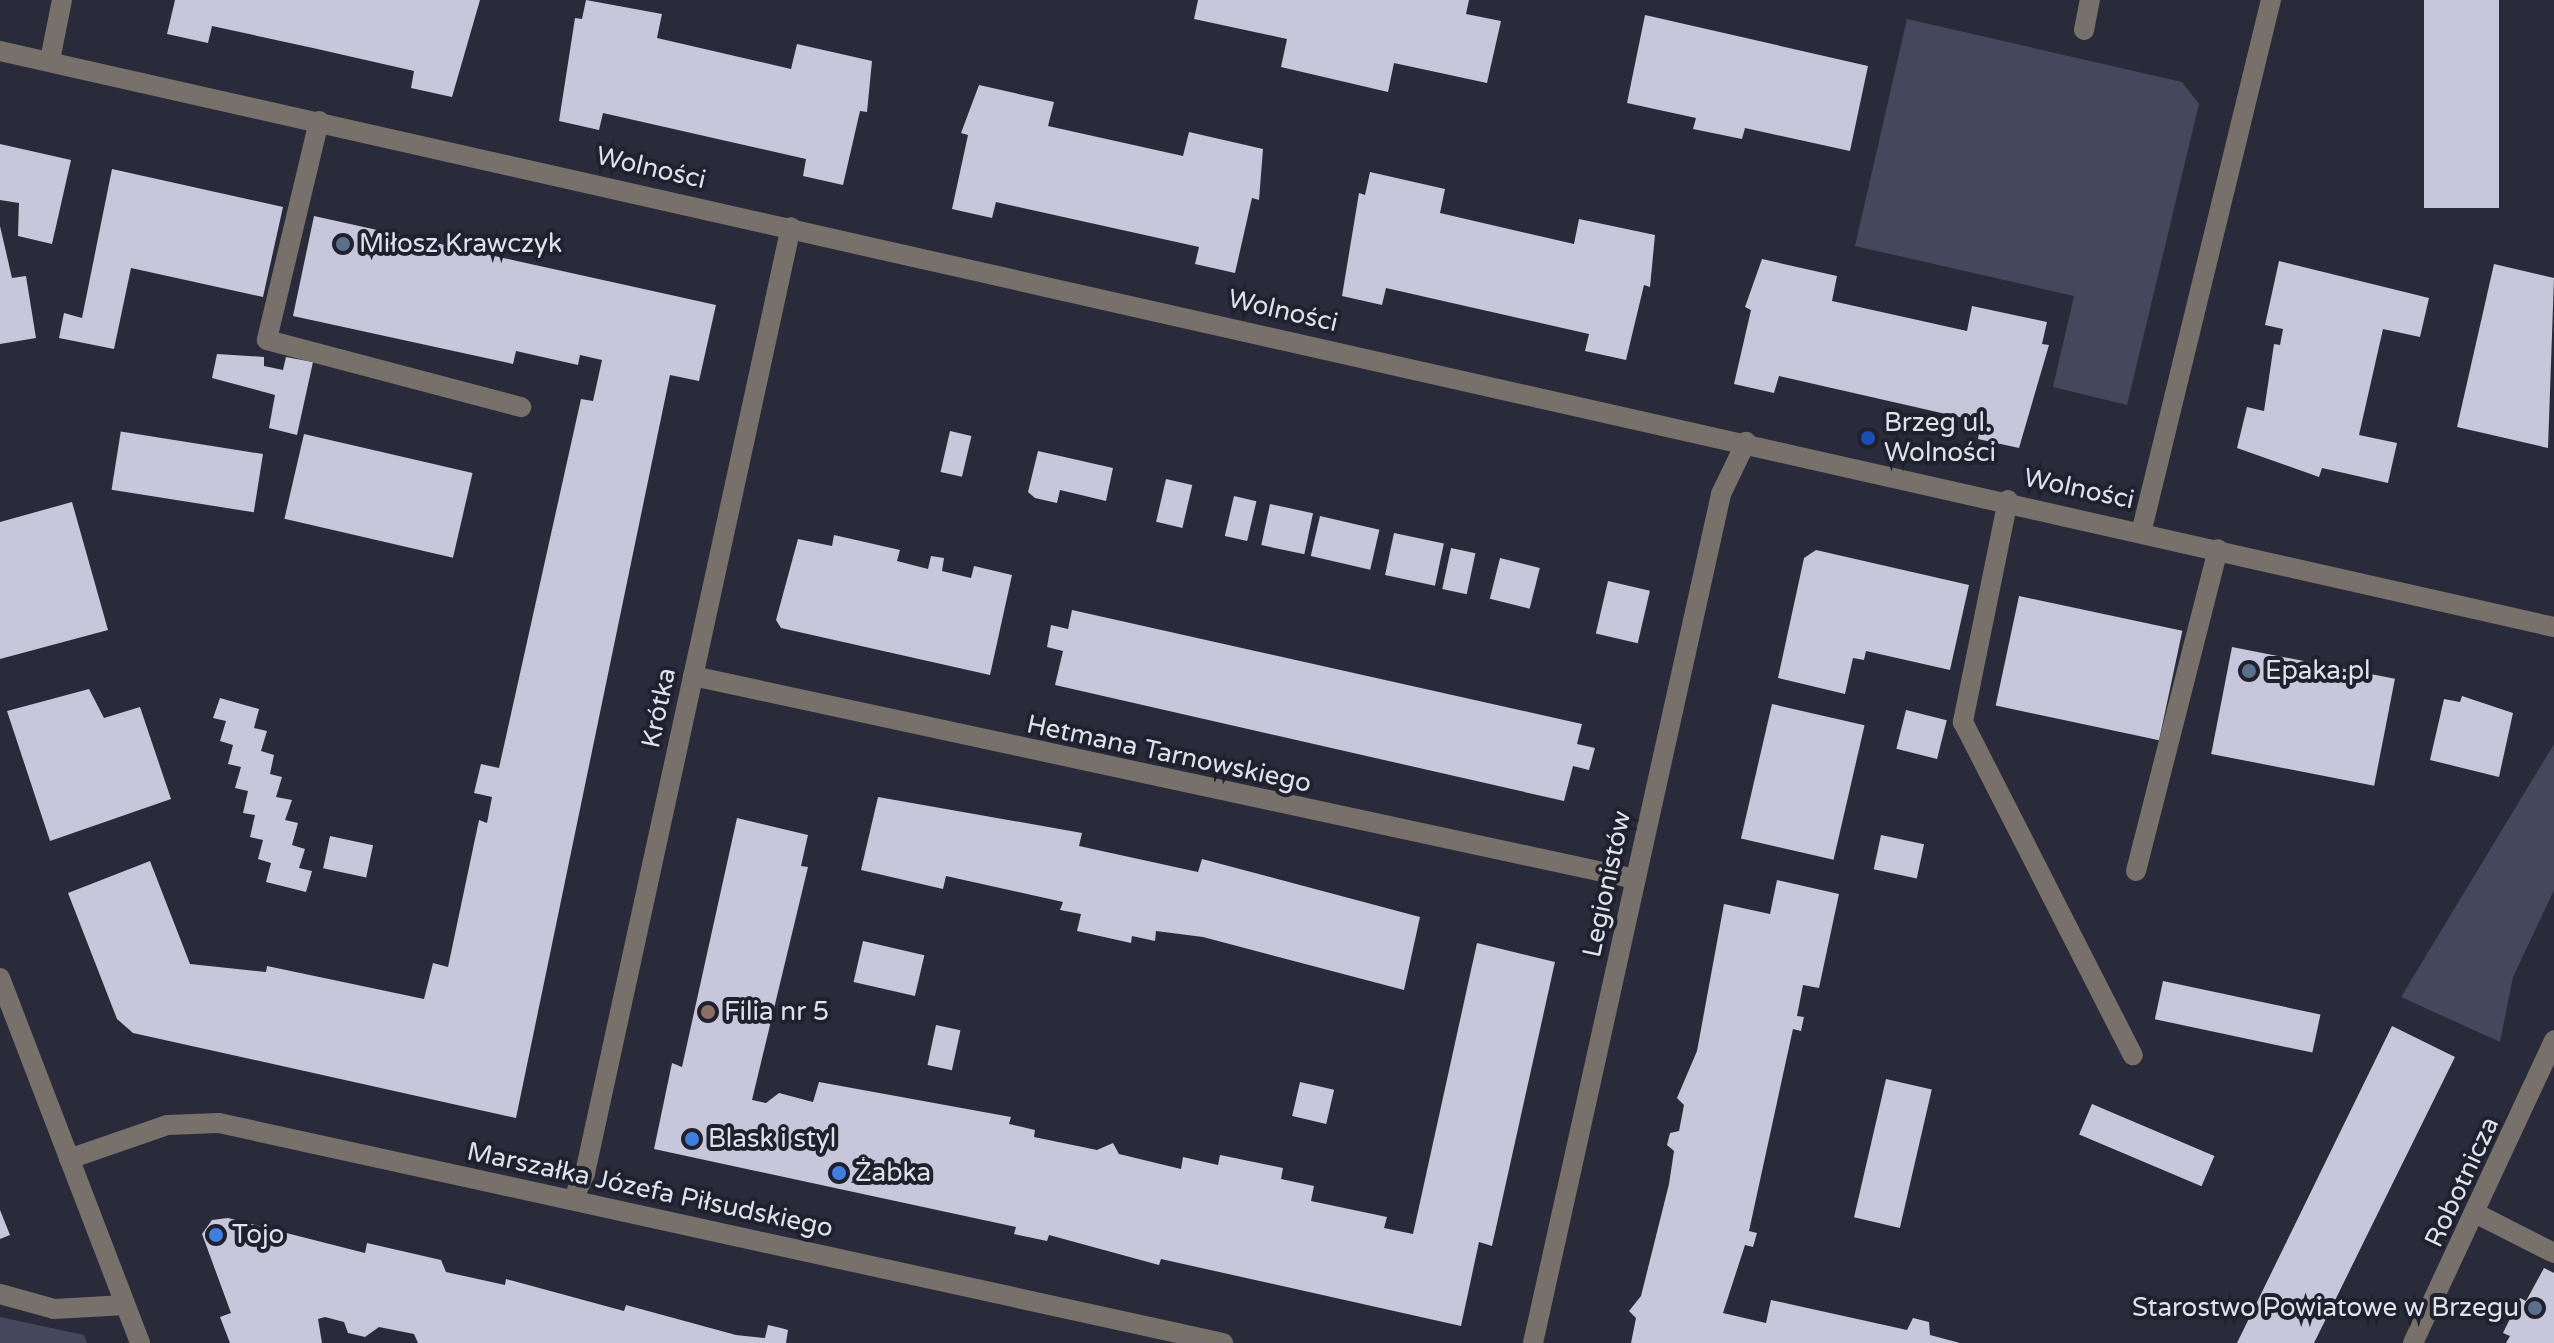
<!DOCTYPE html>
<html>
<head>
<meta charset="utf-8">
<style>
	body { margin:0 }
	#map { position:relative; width:2554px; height:1343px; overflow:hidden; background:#292b3a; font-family:"Varela Round",sans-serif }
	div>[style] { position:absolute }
	.green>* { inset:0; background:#45485c }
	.building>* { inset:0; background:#c8c6da; transform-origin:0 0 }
	.minor>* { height:20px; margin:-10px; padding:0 10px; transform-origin:10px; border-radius:10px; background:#78716b }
	.dots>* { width:22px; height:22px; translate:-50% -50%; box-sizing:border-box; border:4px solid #1f212f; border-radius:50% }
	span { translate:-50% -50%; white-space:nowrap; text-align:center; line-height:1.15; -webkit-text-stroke:8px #1f212f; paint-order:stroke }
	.street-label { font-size:26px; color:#dfe1eb }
	.poi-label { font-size:26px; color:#dfe1eb }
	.left { translate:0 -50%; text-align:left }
	.right { translate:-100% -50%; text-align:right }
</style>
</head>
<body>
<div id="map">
	<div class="green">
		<i style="clip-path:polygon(1907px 19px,2182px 82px,2199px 104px,2127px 405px,2053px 387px,2074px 296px,1855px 246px)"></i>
		<i style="clip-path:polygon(2554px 744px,2554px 890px,2513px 977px,2500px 1042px,2401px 997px)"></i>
		<i style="clip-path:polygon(0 1317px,84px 1335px,87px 1343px,0 1343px)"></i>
	</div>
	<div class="building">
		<i style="clip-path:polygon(175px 0,480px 0,452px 97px,411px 88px,414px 71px,313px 48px,212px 26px,208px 43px,167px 34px)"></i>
		<i style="clip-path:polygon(586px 0,662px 14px,657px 38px,791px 69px,797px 44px,872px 61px,867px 112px,860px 111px,843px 185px,803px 176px,806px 159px,603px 113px,599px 130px,559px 121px,575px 18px,582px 19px)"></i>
		<i style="clip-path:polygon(1198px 0,1469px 0,1466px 14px,1501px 21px,1487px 83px,1394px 63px,1388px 92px,1281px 67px,1287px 39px,1194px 19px)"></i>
		<i style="left:2424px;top:0;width:75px;height:208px"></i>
		<i style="clip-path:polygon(1645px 15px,1868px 66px,1850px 151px,1745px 128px,1742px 139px,1693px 129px,1696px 118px,1627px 103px)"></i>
		<i style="clip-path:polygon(979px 85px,1054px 102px,1048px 126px,1183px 156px,1189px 132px,1263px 149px,1259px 200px,1252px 198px,1235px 273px,1195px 264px,1199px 247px,996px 202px,992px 218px,952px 209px,968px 135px,961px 133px)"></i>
		<i style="clip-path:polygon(0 144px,71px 160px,52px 244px,18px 236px,19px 203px,0 200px)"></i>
		<i style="clip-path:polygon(112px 169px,283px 207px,263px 297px,131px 268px,114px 349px,59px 338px,64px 313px,82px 318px)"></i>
		<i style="clip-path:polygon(1370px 172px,1445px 189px,1440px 213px,1574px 244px,1579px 219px,1655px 235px,1650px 287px,1644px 285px,1626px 360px,1585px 351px,1589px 334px,1386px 288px,1382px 305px,1342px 296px,1359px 193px,1365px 195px)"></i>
		<i style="clip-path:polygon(314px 216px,716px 305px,699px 381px,670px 375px,516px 1118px,133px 1033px,117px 1019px,68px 893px,150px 861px,190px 964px,266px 972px,267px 966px,424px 999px,433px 963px,448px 967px,479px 820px,487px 823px,492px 797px,474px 793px,481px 764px,499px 768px,581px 399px,593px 401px,602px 360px,580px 355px,578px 365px,516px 351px,513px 364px,293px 316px)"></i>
		<i style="clip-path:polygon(0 226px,12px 278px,26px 276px,36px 338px,0 344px)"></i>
		<i style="clip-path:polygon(1762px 259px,1837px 276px,1832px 301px,1967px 331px,1972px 306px,2047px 322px,2042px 344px,2049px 345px,2019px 448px,1978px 439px,1981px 422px,1779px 376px,1774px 393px,1734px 384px,1751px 310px,1745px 307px)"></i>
		<i style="clip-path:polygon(2279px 261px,2429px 298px,2420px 337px,2383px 329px,2359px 435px,2397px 443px,2388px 483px,2322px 468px,2319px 477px,2237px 448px,2247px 407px,2264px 411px,2274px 344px,2280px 345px,2283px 329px,2265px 325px)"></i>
		<i style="clip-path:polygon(2494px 264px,2554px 278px,2548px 448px,2457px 427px)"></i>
		<i style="clip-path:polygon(217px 354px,264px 357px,264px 366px,283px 370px,286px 357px,313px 362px,297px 435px,269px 428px,275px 395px,212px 378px)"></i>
		<i style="left:950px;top:431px;width:22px;height:42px;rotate:13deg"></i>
		<i style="left:304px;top:434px;width:173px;height:87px;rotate:13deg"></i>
		<i style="clip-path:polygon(1038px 451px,1113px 468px,1106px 501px,1060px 490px,1057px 503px,1035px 498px,1028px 492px)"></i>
		<i style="left:263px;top:454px;width:59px;height:144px;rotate:99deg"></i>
		<i style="left:1166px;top:479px;width:27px;height:44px;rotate:13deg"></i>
		<i style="left:1234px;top:496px;width:23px;height:41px;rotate:13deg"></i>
		<i style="clip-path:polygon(72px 502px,108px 630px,0 659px,0 522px)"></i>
		<i style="left:1270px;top:504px;width:44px;height:42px;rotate:12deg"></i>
		<i style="left:1320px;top:516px;width:61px;height:41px;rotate:13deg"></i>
		<i style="left:1394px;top:533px;width:51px;height:43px;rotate:12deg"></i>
		<i style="clip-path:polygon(834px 535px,900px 550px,897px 561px,928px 569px,931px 556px,944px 558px,942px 571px,971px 578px,974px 566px,1012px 575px,990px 675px,781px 628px,776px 620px,798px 539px,832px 546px)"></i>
		<i style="left:1451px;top:548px;width:25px;height:42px;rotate:12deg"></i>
		<i style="clip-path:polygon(1816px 550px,1969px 585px,1950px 670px,1866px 651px,1864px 660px,1853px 658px,1845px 694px,1778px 678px,1804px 558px)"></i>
		<i style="left:1500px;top:558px;width:41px;height:42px;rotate:14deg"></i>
		<i style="left:1608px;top:581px;width:43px;height:54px;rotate:13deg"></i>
		<i style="left:2019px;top:596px;width:167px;height:112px;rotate:12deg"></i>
		<i style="clip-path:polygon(1072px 610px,1582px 724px,1577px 744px,1595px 748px,1589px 770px,1573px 766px,1564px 801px,1055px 685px,1063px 651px,1047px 647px,1051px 625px,1068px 629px)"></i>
		<i style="left:2232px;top:647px;width:166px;height:109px;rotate:11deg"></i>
		<i style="clip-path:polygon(89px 689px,104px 718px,140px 707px,171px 799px,50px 841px,7px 711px)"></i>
		<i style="clip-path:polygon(2462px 696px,2513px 713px,2499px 777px,2430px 760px,2444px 699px,2460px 702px)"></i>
		<i style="clip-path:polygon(220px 698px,259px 709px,254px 728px,267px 731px,261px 751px,274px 755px,270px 774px,282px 777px,276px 797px,292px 800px,285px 820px,298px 823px,292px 845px,305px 849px,299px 868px,312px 871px,306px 892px,266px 882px,271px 863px,258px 859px,263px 840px,250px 837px,255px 815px,243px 813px,248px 791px,235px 788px,241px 767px,228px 764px,233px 745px,220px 741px,226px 721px,213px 718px)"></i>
		<i style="left:1772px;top:704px;width:95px;height:138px;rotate:13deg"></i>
		<i style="left:1906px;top:710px;width:42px;height:40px;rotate:14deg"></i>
		<i style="clip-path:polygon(878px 797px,1082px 833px,1079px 846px,1198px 872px,1202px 859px,1420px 917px,1404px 990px,1203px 937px,1156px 931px,1155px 941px,1132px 936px,1131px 943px,1077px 931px,1081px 914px,1060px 910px,1063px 902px,946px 876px,943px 889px,861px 870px)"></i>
		<i style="clip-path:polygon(737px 818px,808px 835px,801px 866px,808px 867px,752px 1100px,766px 1103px,779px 1093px,813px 1102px,819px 1082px,1011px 1117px,1009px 1124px,1035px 1130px,1034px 1137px,1097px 1150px,1113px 1143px,1119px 1154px,1181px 1169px,1183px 1157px,1218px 1165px,1220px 1155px,1283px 1168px,1281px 1179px,1314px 1186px,1311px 1201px,1387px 1217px,1384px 1228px,1413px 1234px,1477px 943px,1555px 962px,1492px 1246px,1479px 1242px,1461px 1326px,1161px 1259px,1159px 1265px,1049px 1235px,1047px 1241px,1014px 1234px,1016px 1227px,654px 1149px,672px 1063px,682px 1067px)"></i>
		<i style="left:1881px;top:835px;width:44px;height:35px;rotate:12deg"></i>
		<i style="left:330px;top:836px;width:44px;height:33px;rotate:12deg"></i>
		<i style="clip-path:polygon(1777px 880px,1839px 894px,1819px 988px,1803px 985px,1797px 1016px,1804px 1017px,1801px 1031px,1793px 1029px,1784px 1070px,1749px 1231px,1757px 1233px,1753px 1247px,1745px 1245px,1723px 1313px,1766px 1323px,1771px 1300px,1907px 1330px,1913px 1318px,1929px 1322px,1930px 1335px,1960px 1343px,1631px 1343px,1636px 1318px,1629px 1311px,1641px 1296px,1669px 1184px,1674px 1151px,1667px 1145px,1670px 1133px,1679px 1131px,1684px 1105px,1677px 1098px,1697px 1051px,1724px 904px,1770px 914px)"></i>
		<i style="left:863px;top:941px;width:63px;height:42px;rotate:13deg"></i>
		<i style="left:2163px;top:981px;width:161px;height:39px;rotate:12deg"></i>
		<i style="left:936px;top:1025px;width:25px;height:41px;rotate:12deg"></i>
		<i style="clip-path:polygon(2392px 1026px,2455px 1057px,2376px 1217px,2314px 1343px,2237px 1343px)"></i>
		<i style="left:1886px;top:1079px;width:47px;height:142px;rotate:13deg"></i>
		<i style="left:1300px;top:1082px;width:35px;height:35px;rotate:13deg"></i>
		<i style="left:2092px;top:1104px;width:133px;height:33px;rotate:23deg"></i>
		<i style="clip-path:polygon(0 1210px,10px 1235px,0 1239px)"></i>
		<i style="clip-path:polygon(228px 1218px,365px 1253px,367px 1243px,441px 1260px,446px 1272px,505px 1285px,506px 1279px,624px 1311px,626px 1305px,736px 1335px,765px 1338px,768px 1325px,781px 1328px,788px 1330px,786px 1343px,418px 1343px,414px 1334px,379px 1327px,365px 1337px,348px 1333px,344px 1322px,325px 1317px,318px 1319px,322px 1343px,230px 1343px,220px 1317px,231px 1313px,202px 1234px,212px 1220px)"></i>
		<i style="clip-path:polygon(2544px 1268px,2554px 1273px,2554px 1343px,2506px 1343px,2510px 1336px,2503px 1333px,2520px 1298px,2526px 1301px)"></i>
	</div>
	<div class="minor">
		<i style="left:2084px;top:30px;width:31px;rotate:-79deg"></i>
		<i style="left:0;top:51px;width:2618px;rotate:12.71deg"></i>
		<i style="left:50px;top:60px;width:61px;rotate:-78.7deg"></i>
		<i style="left:319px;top:121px;width:225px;rotate:103.4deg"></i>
		<i style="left:267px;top:340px;width:263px;rotate:14.8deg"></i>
		<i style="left:2008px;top:500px;width:227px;rotate:101.5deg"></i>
		<i style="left:1963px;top:722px;width:374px;rotate:63deg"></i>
		<i style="left:2142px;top:529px;width:545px;rotate:-76.3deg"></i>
		<i style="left:693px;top:676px;width:964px;rotate:12.16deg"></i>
		<i style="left:2136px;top:871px;width:332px;rotate:-75.7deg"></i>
		<i style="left:0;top:978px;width:391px;rotate:69deg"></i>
		<i style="left:69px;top:1159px;width:104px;rotate:-19.1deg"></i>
		<i style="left:167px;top:1125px;width:52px;rotate:-2.2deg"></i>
		<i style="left:219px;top:1123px;width:1028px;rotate:12.36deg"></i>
		<i style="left:573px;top:1199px;width:29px;rotate:-65deg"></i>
		<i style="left:585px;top:1173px;width:968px;rotate:-77.72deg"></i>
		<i style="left:2477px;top:1214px;width:86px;rotate:26.9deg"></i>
		<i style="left:0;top:1294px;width:56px;rotate:15.5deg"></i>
		<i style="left:54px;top:1309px;width:71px;rotate:-3.2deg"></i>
		<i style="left:1533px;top:1343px;width:870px;rotate:-77.51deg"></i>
		<i style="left:1721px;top:494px;width:58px;rotate:-64.3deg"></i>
		<i style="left:2413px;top:1343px;width:334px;rotate:-65deg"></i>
	</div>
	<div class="dots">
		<i style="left:343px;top:244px;background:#5c6f8a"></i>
		<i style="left:1868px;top:438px;background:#1a4fb4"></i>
		<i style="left:2249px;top:671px;background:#5c6f8a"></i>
		<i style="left:708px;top:1012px;background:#8d6e63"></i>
		<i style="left:692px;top:1139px;background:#3f7fe0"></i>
		<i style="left:839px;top:1173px;background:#3f7fe0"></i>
		<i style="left:216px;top:1235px;background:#3f7fe0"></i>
		<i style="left:2535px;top:1308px;background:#5c6f8a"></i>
	</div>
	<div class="street-label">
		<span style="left:651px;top:168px;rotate:13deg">Wolności</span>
		<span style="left:1283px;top:311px;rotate:13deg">Wolności</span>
		<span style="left:2079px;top:489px;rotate:12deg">Wolności</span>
		<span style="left:659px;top:708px;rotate:-78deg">Krótka</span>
		<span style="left:1169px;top:754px;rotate:12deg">Hetmana Tarnowskiego</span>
		<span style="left:1607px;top:884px;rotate:-78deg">Legionistów</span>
		<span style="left:2462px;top:1182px;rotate:-65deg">Robotnicza</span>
		<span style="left:650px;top:1190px;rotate:12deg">Marszałka Józefa Piłsudskiego</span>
	</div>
	<div class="poi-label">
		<span class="left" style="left:359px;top:244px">Miłosz Krawczyk</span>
		<span class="left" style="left:1884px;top:438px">Brzeg ul.<br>Wolności</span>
		<span class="left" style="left:2265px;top:671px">Epaka.pl</span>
		<span class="left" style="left:724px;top:1012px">Filia nr 5</span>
		<span class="left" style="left:708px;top:1139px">Blask i styl</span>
		<span class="left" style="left:855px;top:1173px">Żabka</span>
		<span class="left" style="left:232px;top:1235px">Tojo</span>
		<span class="right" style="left:2519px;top:1308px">Starostwo Powiatowe w Brzegu</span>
	</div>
</div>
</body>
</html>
